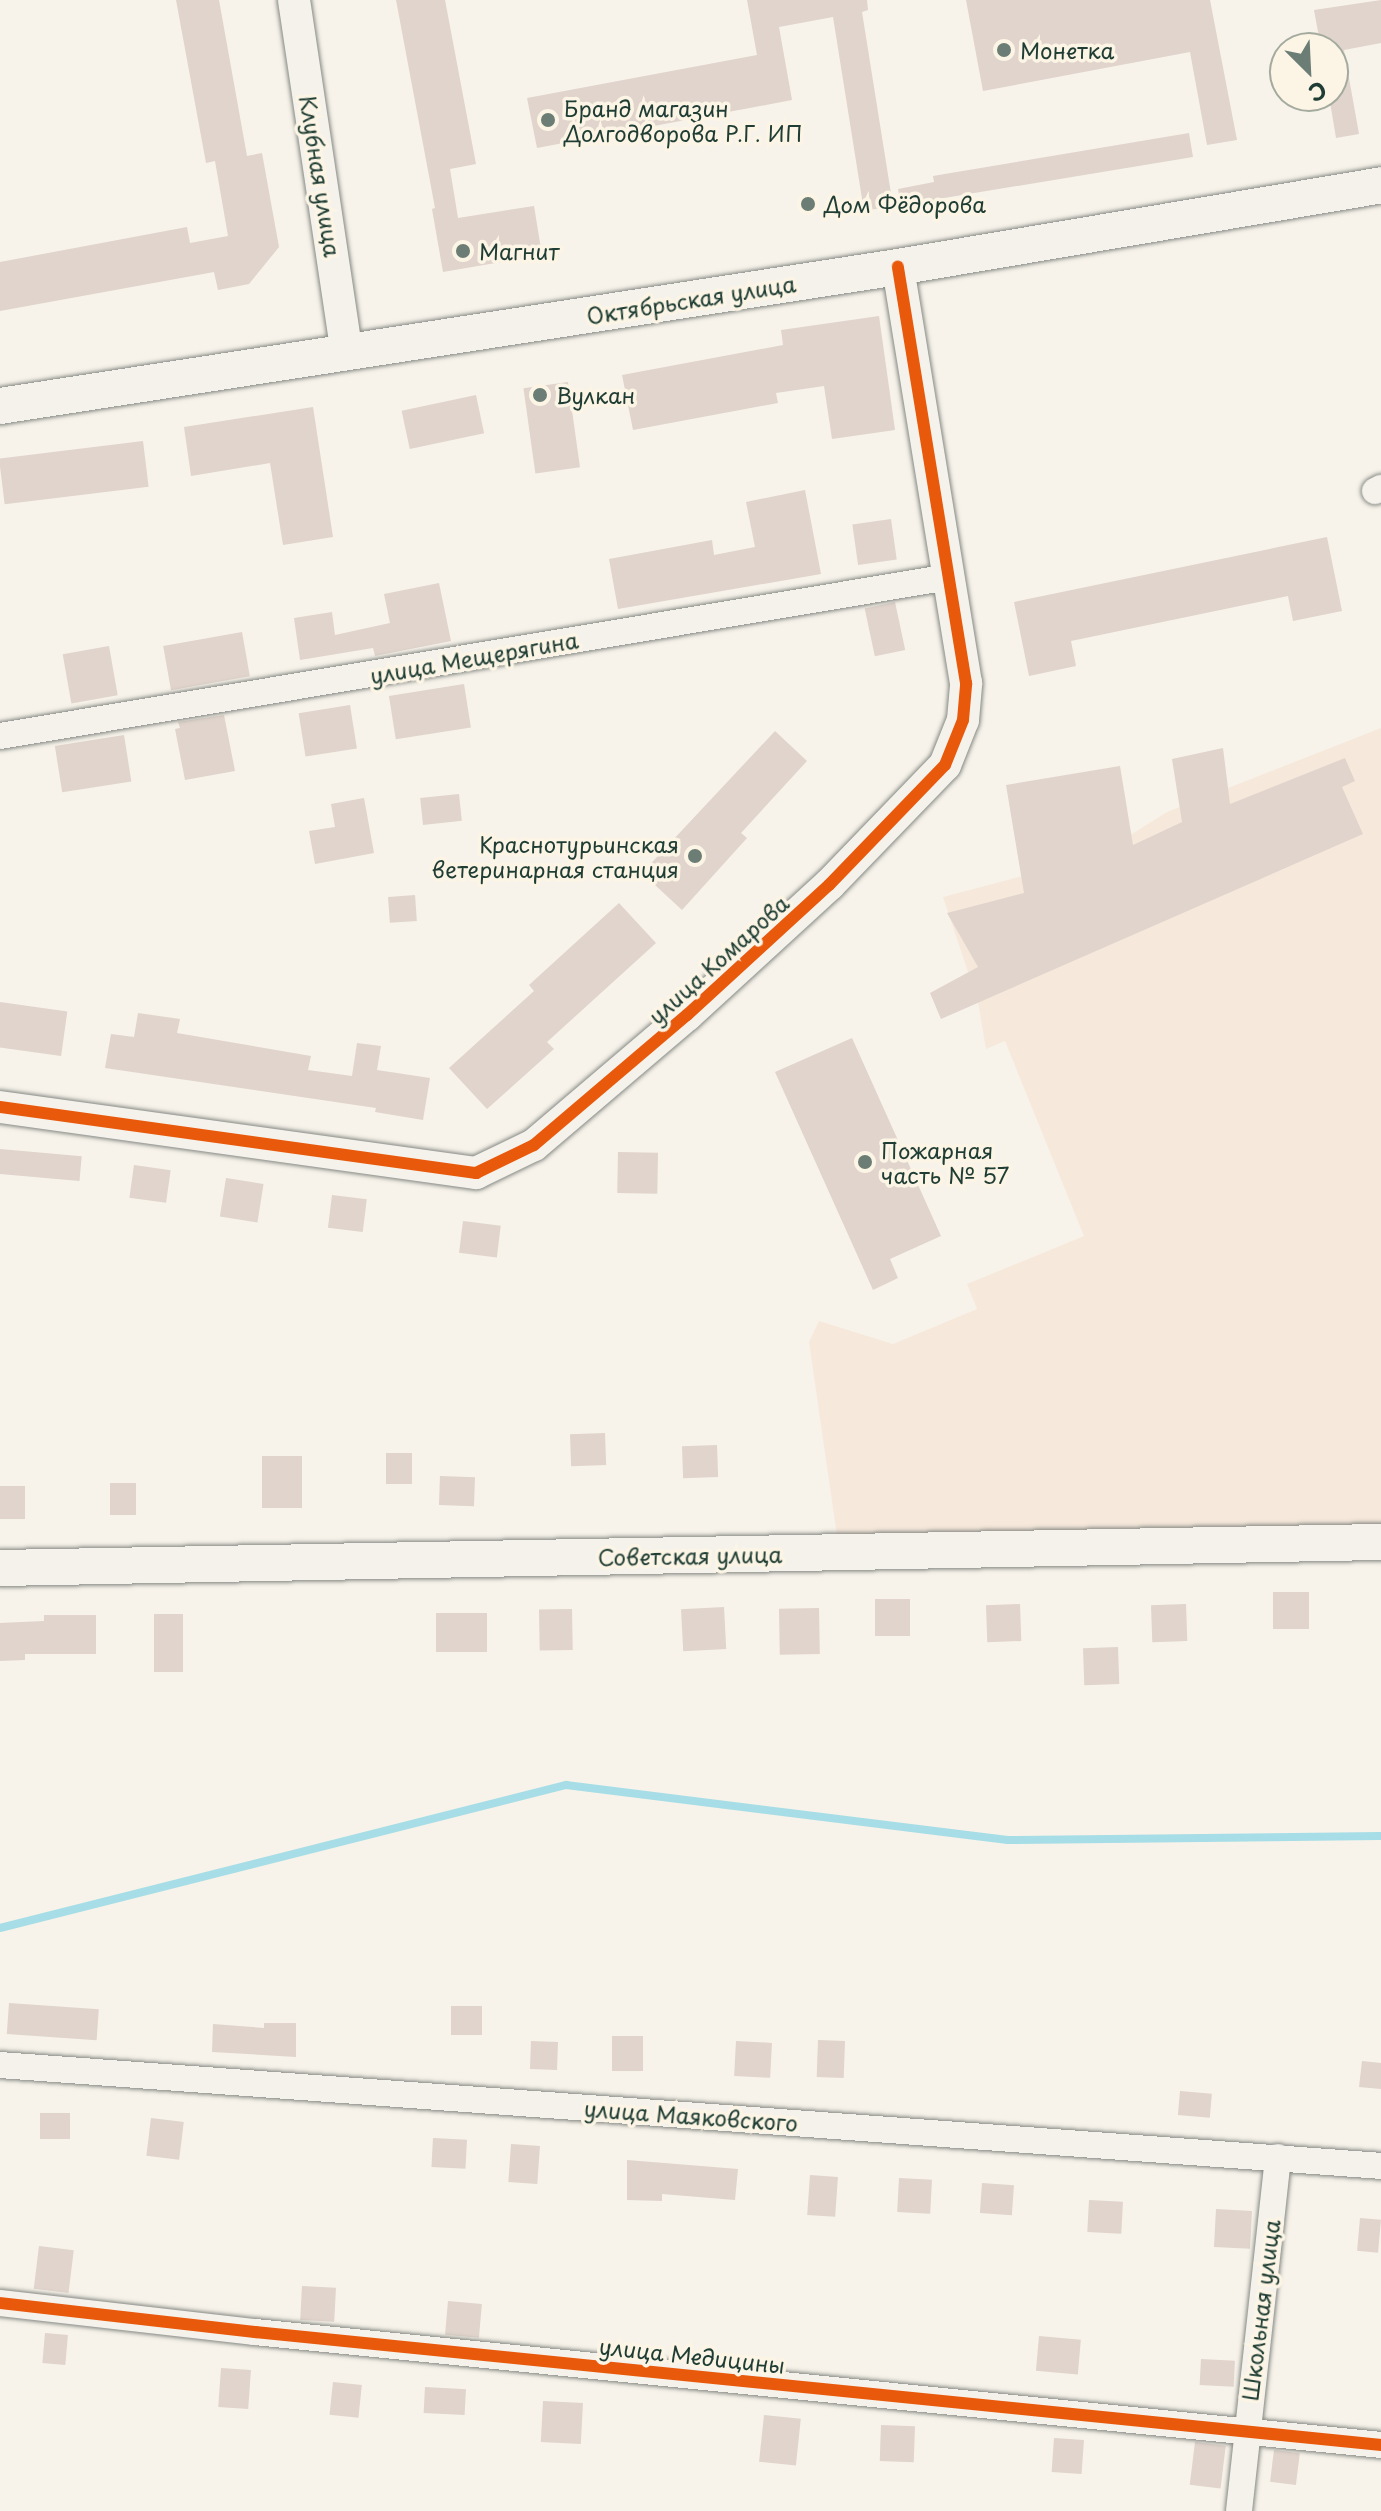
<!DOCTYPE html>
<html>
<head>
<meta charset="utf-8">
<style>
	body { margin:0 }
	#map { position:relative; width:1381px; height:2511px; overflow:hidden; background:#f7f3ea; font-family:"Playpen Sans",sans-serif }
	div>[style] { position:absolute }
	.built>* { inset:0; background:#f6e9db }
	.stream>* { height:8px; margin:-4px; padding:0 4px; transform-origin:4px; border-radius:4px; background:#a7dde6 }
	.building>* { inset:0; background:#e0d4cc; transform-origin:0 0 }
	.roads { filter:drop-shadow(0 0 2px #868984) drop-shadow(0 0 2px #868984) }
	.minor>* { height:26px; margin:-13px; padding:0 13px; transform-origin:13px; border-radius:13px; background:#f5f2ec }
	.tertiary>* { height:32px; margin:-16px; padding:0 16px; transform-origin:16px; border-radius:16px; background:#f5f2ec }
	.secondary>* { height:36px; margin:-18px; padding:0 18px; transform-origin:18px; border-radius:18px; background:#f5f2ec }
	.cycleway>* { height:12px; margin:-6px; padding:0 6px; transform-origin:6px; border-radius:6px; background:#e8590c }
	.dots>* { width:22px; height:22px; translate:-50% -50%; box-sizing:border-box; border:4px solid #fcf5e5; border-radius:50% }
	span { translate:-50% -50%; white-space:nowrap; text-align:center; line-height:1.15; -webkit-text-stroke:7px #fcf5e5; paint-order:stroke }
	.poi-label { font-size:22px; color:#1f3d34 }
	.left { translate:0 -50%; text-align:left }
	.right { translate:-100% -50%; text-align:right }
	.street-label { font-size:22px; color:#1f3d34 }
	.north { position:absolute; left:1269px; top:32px; width:80px; height:80px; box-sizing:border-box; background:#fcf5e5; border:2px solid #a4ab9e; border-radius:50%; rotate:156deg; font-size:22px; font-weight:700; line-height:32px; text-align:center; color:#1f3d34 }
	.north::after { content:''; display:block; margin:auto; width:28px; height:36px; background:#6b7d74; clip-path:polygon(50% 0,100% 100%,50% 72%,0 100%) }
</style>
</head>
<body>
<div id="map">
	<div class="built">
		<i style="clip-path:polygon(1381px 728px,1381px 1530px,837px 1536px,809px 1342px,819px 1321px,893px 1344px,977px 1309px,967px 1284px,1084px 1236px,1005px 1041px,986px 1049px,978px 1002px,943px 897px,1095px 857px,1167px 812px)"></i>
	</div>
	<div class="stream">
		<i style="left:0;top:1928px;width:584px;rotate:-14.18deg"></i>
		<i style="left:566px;top:1785px;width:445px;rotate:7.1deg"></i>
		<i style="left:1008px;top:1840px;width:373px;rotate:-0.6deg"></i>
	</div>
	<div class="building">
		<i style="clip-path:polygon(176px 0,219px 0,247px 156px,262px 153px,279px 247px,249px 284px,218px 290px,214px 272px,0 311px,0 262px,187px 227px,190px 243px,228px 236px,215px 161px,206px 163px)"></i>
		<i style="clip-path:polygon(396px 0,445px 0,476px 164px,450px 169px,458px 218px,534px 206px,542px 255px,443px 272px,432px 209px,435px 208px)"></i>
		<i style="clip-path:polygon(747px 0,867px 0,868px 10px,862px 12px,893px 206px,864px 211px,833px 17px,779px 27px,792px 100px,537px 148px,527px 98px,757px 55px)"></i>
		<i style="clip-path:polygon(966px 0,1210px 0,1237px 140px,1207px 145px,1190px 52px,983px 91px)"></i>
		<i style="clip-path:polygon(1381px 0,1381px 43px,1344px 50px,1359px 134px,1336px 138px,1329px 96px,1333px 96px,1333px 48px,1321px 48px,1314px 10px)"></i>
		<i style="clip-path:polygon(1189px 133px,1193px 157px,938px 199px,940px 207px,902px 213px,898px 189px,934px 182px,933px 176px)"></i>
		<i style="clip-path:polygon(879px 316px,895px 430px,832px 439px,824px 386px,776px 393px,778px 403px,633px 430px,622px 375px,783px 345px,781px 330px)"></i>
		<i style="left:568px;top:382px;width:86px;height:45px;rotate:82deg"></i>
		<i style="left:476px;top:395px;width:39px;height:76px;rotate:78deg"></i>
		<i style="clip-path:polygon(313px 407px,333px 537px,283px 545px,270px 463px,191px 476px,184px 427px)"></i>
		<i style="left:143px;top:441px;width:46px;height:145px;rotate:83deg"></i>
		<i style="clip-path:polygon(805px 490px,821px 574px,618px 609px,609px 559px,712px 540px,714px 555px,755px 547px,746px 502px)"></i>
		<i style="left:891px;top:519px;width:41px;height:39px;rotate:82deg"></i>
		<i style="clip-path:polygon(1327px 537px,1342px 611px,1293px 621px,1288px 596px,1071px 641px,1076px 666px,1029px 676px,1014px 602px)"></i>
		<i style="clip-path:polygon(439px 583px,451px 641px,375px 656px,373px 648px,300px 660px,294px 618px,332px 612px,335px 635px,390px 623px,384px 594px)"></i>
		<i style="left:895px;top:602px;width:49px;height:31px;rotate:78deg"></i>
		<i style="left:242px;top:632px;width:45px;height:80px;rotate:80deg"></i>
		<i style="left:109px;top:646px;width:50px;height:47px;rotate:80deg"></i>
		<i style="left:464px;top:684px;width:44px;height:76px;rotate:81deg"></i>
		<i style="left:350px;top:705px;width:44px;height:52px;rotate:81deg"></i>
		<i style="clip-path:polygon(224px 715px,235px 771px,185px 780px,175px 729px,180px 728px,178px 722px)"></i>
		<i style="clip-path:polygon(775px 731px,807px 761px,741px 833px,747px 838px,682px 910px,642px 873px)"></i>
		<i style="left:124px;top:735px;width:47px;height:70px;rotate:81deg"></i>
		<i style="clip-path:polygon(1223px 748px,1230px 804px,1345px 758px,1355px 781px,1342px 787px,1363px 834px,941px 1019px,930px 993px,978px 967px,947px 913px,1024px 893px,1006px 785px,1120px 766px,1133px 845px,1182px 822px,1172px 759px)"></i>
		<i style="left:459px;top:794px;width:27px;height:39px;rotate:84deg"></i>
		<i style="clip-path:polygon(364px 798px,374px 853px,315px 864px,309px 831px,335px 827px,331px 804px)"></i>
		<i style="left:415px;top:895px;width:26px;height:27px;rotate:86deg"></i>
		<i style="clip-path:polygon(619px 903px,656px 943px,547px 1042px,554px 1049px,487px 1109px,449px 1068px,534px 991px,529px 985px)"></i>
		<i style="left:0;top:1002px;width:68px;height:45px;rotate:8deg"></i>
		<i style="clip-path:polygon(138px 1013px,180px 1019px,177px 1033px,311px 1056px,308px 1070px,352px 1076px,357px 1043px,381px 1046px,377px 1070px,430px 1078px,423px 1120px,375px 1112px,376px 1108px,105px 1068px,111px 1034px,134px 1037px)"></i>
		<i style="clip-path:polygon(852px 1038px,941px 1236px,890px 1259px,898px 1278px,873px 1290px,775px 1072px)"></i>
		<i style="left:0;top:1149px;width:82px;height:25px;rotate:5deg"></i>
		<i style="left:618px;top:1152px;width:40px;height:41px;rotate:1deg"></i>
		<i style="left:134px;top:1165px;width:37px;height:33px;rotate:8deg"></i>
		<i style="left:226px;top:1178px;width:38px;height:39px;rotate:9deg"></i>
		<i style="left:332px;top:1195px;width:35px;height:33px;rotate:7deg"></i>
		<i style="left:463px;top:1221px;width:38px;height:32px;rotate:7deg"></i>
		<i style="left:605px;top:1433px;width:32px;height:35px;rotate:88deg"></i>
		<i style="left:717px;top:1445px;width:32px;height:35px;rotate:88deg"></i>
		<i style="left:386px;top:1453px;width:26px;height:31px"></i>
		<i style="left:262px;top:1456px;width:40px;height:52px"></i>
		<i style="left:440px;top:1476px;width:35px;height:29px;rotate:2deg"></i>
		<i style="left:136px;top:1483px;width:32px;height:26px;rotate:90deg"></i>
		<i style="left:25px;top:1486px;width:33px;height:25px;rotate:90deg"></i>
		<i style="left:1309px;top:1592px;width:37px;height:36px;rotate:90deg"></i>
		<i style="left:910px;top:1599px;width:37px;height:35px;rotate:90deg"></i>
		<i style="left:1020px;top:1604px;width:37px;height:34px;rotate:88deg"></i>
		<i style="left:1186px;top:1604px;width:37px;height:35px;rotate:88deg"></i>
		<i style="left:724px;top:1607px;width:42px;height:43px;rotate:87deg"></i>
		<i style="left:819px;top:1608px;width:46px;height:40px;rotate:89deg"></i>
		<i style="left:572px;top:1609px;width:41px;height:33px;rotate:89deg"></i>
		<i style="left:487px;top:1613px;width:39px;height:51px;rotate:90deg"></i>
		<i style="left:154px;top:1614px;width:29px;height:58px"></i>
		<i style="clip-path:polygon(44px 1615px,96px 1615px,96px 1654px,25px 1654px,25px 1660px,0 1661px,0 1623px,44px 1621px)"></i>
		<i style="left:1118px;top:1647px;width:37px;height:35px;rotate:88deg"></i>
		<i style="left:9px;top:2003px;width:90px;height:31px;rotate:4deg"></i>
		<i style="left:451px;top:2006px;width:31px;height:29px"></i>
		<i style="clip-path:polygon(264px 2023px,296px 2023px,296px 2057px,212px 2052px,213px 2024px,264px 2028px)"></i>
		<i style="left:612px;top:2036px;width:31px;height:35px"></i>
		<i style="left:818px;top:2040px;width:27px;height:37px;rotate:2deg"></i>
		<i style="left:531px;top:2041px;width:27px;height:28px;rotate:2deg"></i>
		<i style="left:736px;top:2041px;width:36px;height:35px;rotate:3deg"></i>
		<i style="clip-path:polygon(1362px 2061px,1381px 2063px,1381px 2089px,1359px 2087px)"></i>
		<i style="left:1180px;top:2091px;width:32px;height:24px;rotate:5deg"></i>
		<i style="left:40px;top:2113px;width:30px;height:26px"></i>
		<i style="left:151px;top:2118px;width:33px;height:38px;rotate:7deg"></i>
		<i style="left:433px;top:2138px;width:34px;height:29px;rotate:3deg"></i>
		<i style="left:511px;top:2144px;width:29px;height:38px;rotate:4deg"></i>
		<i style="clip-path:polygon(627px 2160px,738px 2169px,735px 2200px,662px 2194px,662px 2201px,627px 2200px)"></i>
		<i style="left:810px;top:2175px;width:28px;height:40px;rotate:4deg"></i>
		<i style="left:899px;top:2178px;width:33px;height:34px;rotate:3deg"></i>
		<i style="left:982px;top:2183px;width:32px;height:30px;rotate:4deg"></i>
		<i style="left:1089px;top:2200px;width:34px;height:32px;rotate:3deg"></i>
		<i style="left:1216px;top:2209px;width:36px;height:38px;rotate:3deg"></i>
		<i style="left:1360px;top:2218px;width:21px;height:33px;rotate:5deg"></i>
		<i style="left:39px;top:2246px;width:35px;height:43px;rotate:7deg"></i>
		<i style="left:302px;top:2286px;width:34px;height:34px;rotate:3deg"></i>
		<i style="left:448px;top:2301px;width:34px;height:34px;rotate:5deg"></i>
		<i style="left:45px;top:2333px;width:23px;height:30px;rotate:5deg"></i>
		<i style="left:1039px;top:2336px;width:42px;height:35px;rotate:5deg"></i>
		<i style="left:1201px;top:2359px;width:34px;height:26px;rotate:3deg"></i>
		<i style="left:221px;top:2368px;width:30px;height:39px;rotate:4deg"></i>
		<i style="left:333px;top:2382px;width:29px;height:33px;rotate:6deg"></i>
		<i style="left:425px;top:2387px;width:41px;height:26px;rotate:3deg"></i>
		<i style="left:543px;top:2401px;width:40px;height:41px;rotate:3deg"></i>
		<i style="left:764px;top:2415px;width:37px;height:47px;rotate:6deg"></i>
		<i style="left:881px;top:2425px;width:34px;height:36px;rotate:2deg"></i>
		<i style="left:1054px;top:2438px;width:30px;height:34px;rotate:4deg"></i>
		<i style="left:1195px;top:2442px;width:31px;height:43px;rotate:7deg"></i>
		<i style="left:1274px;top:2450px;width:26px;height:32px;rotate:7deg"></i>
	</div>
	<div class="roads">
		<div class="minor">
			<i style="left:1375px;top:491px;width:7px;rotate:-27deg"></i>
			<i style="left:0;top:736px;width:962px;rotate:-9.51deg"></i>
			<i style="left:0;top:2065px;width:1385px;rotate:4.18deg"></i>
			<i style="left:0;top:2303px;width:257px;rotate:6.5deg"></i>
			<i style="left:255px;top:2332px;width:1132px;rotate:5.73deg"></i>
			<i style="left:1239px;top:2511px;width:356px;rotate:-83.7deg"></i>
		</div>
		<div class="tertiary">
			<i style="left:294px;top:0;width:357px;rotate:81.5deg"></i>
			<i style="left:0;top:1107px;width:481px;rotate:7.9deg"></i>
			<i style="left:476px;top:1173px;width:64px;rotate:-25.8deg"></i>
			<i style="left:534px;top:1145px;width:201px;rotate:-40.4deg"></i>
			<i style="left:687px;top:1015px;width:193px;rotate:-42.5deg"></i>
			<i style="left:829px;top:885px;width:167px;rotate:-46deg"></i>
			<i style="left:945px;top:765px;width:48px;rotate:-68.2deg"></i>
			<i style="left:963px;top:720px;width:37px;rotate:-85deg"></i>
			<i style="left:966px;top:683px;width:422px;rotate:-99.3deg"></i>
		</div>
		<div class="secondary">
			<i style="left:0;top:406px;width:909px;rotate:-8.8deg"></i>
			<i style="left:898px;top:267px;width:490px;rotate:-9.6deg"></i>
			<i style="left:0;top:1568px;width:1381px;rotate:-1.08deg"></i>
		</div>
	</div>
	<div class="cycleway">
		<i style="left:0;top:1107px;width:481px;rotate:7.9deg"></i>
		<i style="left:476px;top:1173px;width:64px;rotate:-25.8deg"></i>
		<i style="left:534px;top:1145px;width:201px;rotate:-40.4deg"></i>
		<i style="left:687px;top:1015px;width:193px;rotate:-42.5deg"></i>
		<i style="left:829px;top:885px;width:167px;rotate:-46deg"></i>
		<i style="left:945px;top:765px;width:48px;rotate:-68.2deg"></i>
		<i style="left:963px;top:720px;width:37px;rotate:-85deg"></i>
		<i style="left:966px;top:683px;width:422px;rotate:-99.3deg"></i>
		<i style="left:0;top:2303px;width:257px;rotate:6.5deg"></i>
		<i style="left:255px;top:2332px;width:1132px;rotate:5.73deg"></i>
	</div>
	<div class="dots">
		<i style="left:1004px;top:50px;background:#6b7d74"></i>
		<i style="left:548px;top:120px;background:#6b7d74"></i>
		<i style="left:808px;top:204px;background:#6b7d74"></i>
		<i style="left:463px;top:251px;background:#6b7d74"></i>
		<i style="left:540px;top:395px;background:#6b7d74"></i>
		<i style="left:695px;top:856px;background:#6b7d74"></i>
		<i style="left:865px;top:1162px;background:#6b7d74"></i>
	</div>
	<div class="poi-label">
		<span class="left" style="left:1020px;top:50px">Монетка</span>
		<span class="left" style="left:564px;top:120px">Бранд магазин<br>Долгодворова Р.Г. ИП</span>
		<span class="left" style="left:824px;top:204px">Дом Фёдорова</span>
		<span class="left" style="left:479px;top:251px">Магнит</span>
		<span class="left" style="left:556px;top:395px">Вулкан</span>
		<span class="right" style="left:679px;top:856px">Краснотурьинская<br>ветеринарная станция</span>
		<span class="left" style="left:881px;top:1162px">Пожарная<br>часть № 57</span>
	</div>
	<div class="street-label">
		<span style="left:321px;top:176px;rotate:81deg">Клубная улица</span>
		<span style="left:691px;top:299px;rotate:-9deg">Октябрьская улица</span>
		<span style="left:474px;top:657px;rotate:-10deg">улица Мещерягина</span>
		<span style="left:718px;top:959px;rotate:-42deg">улица Комарова</span>
		<span style="left:690px;top:1555px;rotate:-1deg">Советская улица</span>
		<span style="left:691px;top:2115px;rotate:4deg">улица Маяковского</span>
		<span style="left:1260px;top:2310px;rotate:-83deg">Школьная улица</span>
		<span style="left:692px;top:2355px;rotate:6deg">улица Медицины</span>
	</div>
	<div class="north">С</div>
</div>
</body>
</html>
